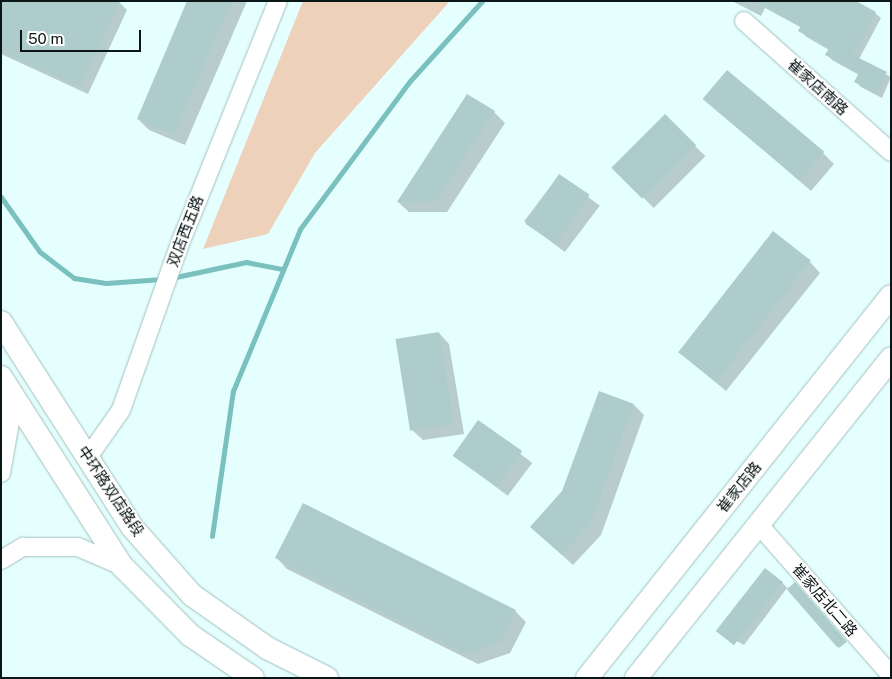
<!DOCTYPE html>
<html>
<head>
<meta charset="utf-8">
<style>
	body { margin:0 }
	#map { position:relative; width:892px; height:679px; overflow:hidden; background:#e5fffe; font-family:"Public Sans","Noto Sans SC",sans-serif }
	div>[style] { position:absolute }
	.green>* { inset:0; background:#eed1ba }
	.shadow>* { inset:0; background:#0003; transform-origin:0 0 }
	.stream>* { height:5px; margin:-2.5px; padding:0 2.5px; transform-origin:2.5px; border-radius:2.5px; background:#79c0bf }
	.building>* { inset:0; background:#adcccb; transform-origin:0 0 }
	.roads { filter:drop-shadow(0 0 1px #a1c0c0) drop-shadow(0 0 1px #a1c0c0) }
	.minor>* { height:18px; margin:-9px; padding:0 9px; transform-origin:9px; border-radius:9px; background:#fff }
	.major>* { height:22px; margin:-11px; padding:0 11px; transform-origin:11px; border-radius:11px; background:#fff }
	span { translate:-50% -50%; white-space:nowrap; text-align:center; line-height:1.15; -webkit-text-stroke:4px #fff; paint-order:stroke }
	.street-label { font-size:15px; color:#0b1616 }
	.frame { position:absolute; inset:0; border:2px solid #0b1616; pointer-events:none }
	.scale { position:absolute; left:20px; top:30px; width:121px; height:22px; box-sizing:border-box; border:2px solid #0b1616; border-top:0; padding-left:6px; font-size:15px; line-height:18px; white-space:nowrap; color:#0b1616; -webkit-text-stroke:4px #fff; paint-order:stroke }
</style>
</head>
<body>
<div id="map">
	<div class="green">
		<i style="clip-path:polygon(303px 1px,450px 1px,315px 153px,268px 234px,203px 249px)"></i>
	</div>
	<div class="shadow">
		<i style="clip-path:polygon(1px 1px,119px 2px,127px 10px,88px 94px,1px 54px)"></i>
		<i style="clip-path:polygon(189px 1px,247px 1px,185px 145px,149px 130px,138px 119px)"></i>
		<i style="clip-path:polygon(732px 1px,854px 1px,875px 13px,881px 18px,859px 59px,891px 77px,882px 98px,861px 87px,856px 82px,859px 75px,832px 60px,827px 54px,829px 50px,805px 36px,802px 28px,765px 8px,761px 16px)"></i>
		<i style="clip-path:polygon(704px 99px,823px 153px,834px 164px,811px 191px)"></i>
		<i style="clip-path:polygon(494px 112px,505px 123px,447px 212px,409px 212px,398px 202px)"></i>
		<i style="left:665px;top:116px;width:57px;height:73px;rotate:45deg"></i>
		<i style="left:559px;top:175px;width:51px;height:58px;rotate:37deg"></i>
		<i style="clip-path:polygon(810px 262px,820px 273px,726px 391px,679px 352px)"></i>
		<i style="clip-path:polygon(439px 333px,449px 344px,464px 434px,423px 440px,412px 430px)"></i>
		<i style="clip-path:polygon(634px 405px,644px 415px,601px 535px,573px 565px,542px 537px,564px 492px)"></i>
		<i style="left:478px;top:422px;width:68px;height:41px;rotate:37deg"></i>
		<i style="clip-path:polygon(277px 558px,515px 611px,526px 622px,510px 653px,478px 664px,287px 569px)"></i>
		<i style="clip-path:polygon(782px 583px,789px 589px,795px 584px,847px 642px,839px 648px,787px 588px,744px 645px,717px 631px)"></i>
	</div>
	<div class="stream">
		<i style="left:1px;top:197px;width:67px;rotate:54.7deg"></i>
		<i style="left:40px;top:252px;width:43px;rotate:37.4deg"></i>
		<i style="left:74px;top:278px;width:32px;rotate:9deg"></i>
		<i style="left:106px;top:283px;width:57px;rotate:-4deg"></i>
		<i style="left:171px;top:278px;width:77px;rotate:-12deg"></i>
		<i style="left:246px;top:262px;width:36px;rotate:11deg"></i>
		<i style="left:212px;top:536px;width:147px;rotate:-81.8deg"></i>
		<i style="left:233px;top:391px;width:175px;rotate:-67.5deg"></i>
		<i style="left:300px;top:229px;width:184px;rotate:-53.4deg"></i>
		<i style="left:410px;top:81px;width:108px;rotate:-48deg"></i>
	</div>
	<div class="building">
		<i style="clip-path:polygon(1px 1px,120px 1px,80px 87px,1px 51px)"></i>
		<i style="clip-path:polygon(187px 1px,232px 1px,174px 135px,137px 119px)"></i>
		<i style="clip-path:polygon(756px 1px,856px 1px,876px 12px,853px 55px,887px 72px,876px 93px,854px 82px,859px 73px,825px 55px,829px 48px,798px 31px,801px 26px)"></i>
		<i style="left:727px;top:70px;width:127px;height:38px;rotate:40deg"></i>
		<i style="clip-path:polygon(467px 94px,495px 111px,436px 201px,397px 202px)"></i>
		<i style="left:665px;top:114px;width:44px;height:76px;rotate:45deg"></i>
		<i style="left:559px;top:174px;width:37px;height:60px;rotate:34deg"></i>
		<i style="left:773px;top:231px;width:48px;height:154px;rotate:38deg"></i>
		<i style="left:439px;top:332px;width:93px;height:44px;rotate:81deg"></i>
		<i style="clip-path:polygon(599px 391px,634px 404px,590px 524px,562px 555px,530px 527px,562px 491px)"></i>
		<i style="left:478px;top:420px;width:54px;height:44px;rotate:35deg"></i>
		<i style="clip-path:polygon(303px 503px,516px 610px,500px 642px,466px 654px,275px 558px)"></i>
		<i style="left:765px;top:568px;width:23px;height:80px;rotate:38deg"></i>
		<i style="left:795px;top:582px;width:77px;height:11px;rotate:49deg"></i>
	</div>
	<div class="roads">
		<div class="minor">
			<i style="left:744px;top:21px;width:197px;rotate:41.7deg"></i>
			<i style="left:88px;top:457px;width:57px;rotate:-54.9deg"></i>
			<i style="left:121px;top:410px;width:179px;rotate:-70.5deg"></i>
			<i style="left:181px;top:241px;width:259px;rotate:-68deg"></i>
			<i style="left:1px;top:473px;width:52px;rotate:-80deg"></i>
			<i style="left:10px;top:422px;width:38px;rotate:-101deg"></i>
			<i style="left:759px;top:525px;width:200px;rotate:48.7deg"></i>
			<i style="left:1px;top:560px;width:26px;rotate:-31deg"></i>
			<i style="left:23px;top:547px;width:55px"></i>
			<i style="left:78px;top:547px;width:48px;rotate:23.4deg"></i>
		</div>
		<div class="major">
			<i style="left:1px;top:322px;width:243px;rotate:57.4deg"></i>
			<i style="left:132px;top:527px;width:91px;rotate:48.6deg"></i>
			<i style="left:192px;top:595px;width:92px;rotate:35.2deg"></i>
			<i style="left:267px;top:648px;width:67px;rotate:26.6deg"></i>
			<i style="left:1px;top:377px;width:224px;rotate:57.4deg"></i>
			<i style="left:122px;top:566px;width:97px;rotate:45.4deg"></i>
			<i style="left:190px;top:635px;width:76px;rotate:34.3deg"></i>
			<i style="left:587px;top:678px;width:488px;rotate:-51.5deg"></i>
			<i style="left:636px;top:678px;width:409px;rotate:-51.4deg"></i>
		</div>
	</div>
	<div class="street-label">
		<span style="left:818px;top:87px;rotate:42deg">崔家店南路</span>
		<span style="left:185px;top:231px;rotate:-69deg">双店西五路</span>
		<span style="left:739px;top:487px;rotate:-51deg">崔家店路</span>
		<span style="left:111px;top:491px;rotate:56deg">中环路双店路段</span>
		<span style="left:825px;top:600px;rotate:49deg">崔家店北二路</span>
	</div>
	<div class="frame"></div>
	<div class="scale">50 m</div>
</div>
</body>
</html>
